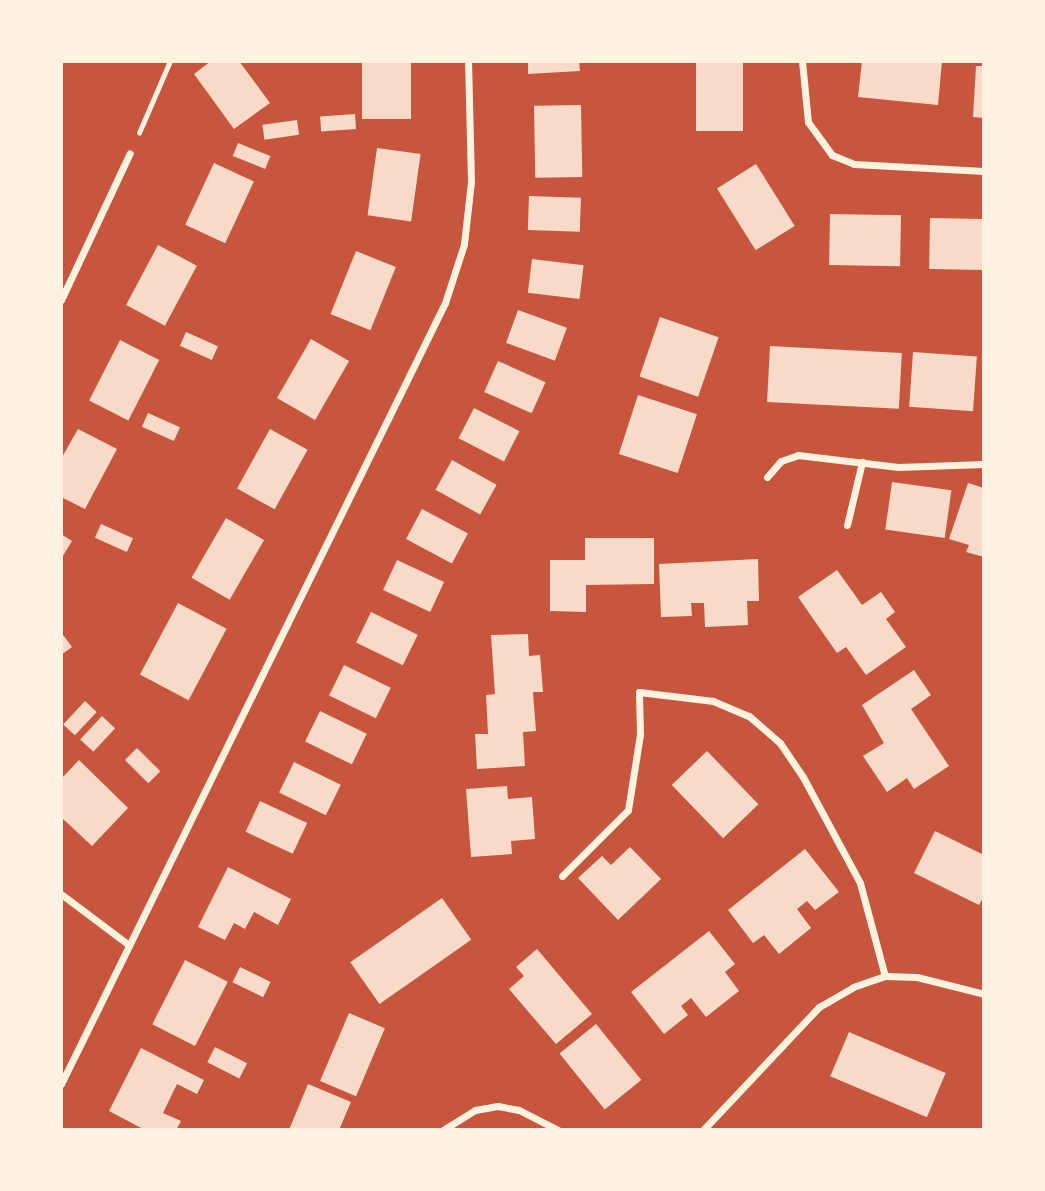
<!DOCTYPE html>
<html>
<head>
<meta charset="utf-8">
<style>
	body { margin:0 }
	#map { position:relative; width:1045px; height:1191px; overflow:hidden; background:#c8553d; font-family:Lato,sans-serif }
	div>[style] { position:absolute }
	.building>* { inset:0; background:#f7dbc8; transform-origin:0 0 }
	.path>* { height:4.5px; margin:-2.25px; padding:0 2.25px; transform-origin:2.25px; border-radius:2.25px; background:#fff3e0 }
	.minor>* { height:7px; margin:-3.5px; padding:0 3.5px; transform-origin:3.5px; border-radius:3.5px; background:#fff3e0 }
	span { translate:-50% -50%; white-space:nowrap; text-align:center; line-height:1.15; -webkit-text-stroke:5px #fff3e0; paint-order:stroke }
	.frame { position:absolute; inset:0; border:63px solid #fff3e0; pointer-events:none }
</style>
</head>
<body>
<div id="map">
	<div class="building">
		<i style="clip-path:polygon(211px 61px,239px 61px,270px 103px,234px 129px,194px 74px)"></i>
		<i style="left:362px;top:61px;width:49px;height:58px"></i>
		<i style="clip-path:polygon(528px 61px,579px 61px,580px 71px,528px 74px)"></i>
		<i style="left:696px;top:61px;width:47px;height:70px"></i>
		<i style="clip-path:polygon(862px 61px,942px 61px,938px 105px,858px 97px)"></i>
		<i style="clip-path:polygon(976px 66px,984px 66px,984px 118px,973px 117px)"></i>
		<i style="left:581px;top:105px;width:72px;height:47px;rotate:89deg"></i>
		<i style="left:355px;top:114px;width:15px;height:35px;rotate:86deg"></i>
		<i style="left:297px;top:120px;width:15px;height:35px;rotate:82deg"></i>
		<i style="left:238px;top:143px;width:35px;height:14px;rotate:22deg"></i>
		<i style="left:377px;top:148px;width:44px;height:68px;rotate:8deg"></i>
		<i style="left:214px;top:163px;width:44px;height:68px;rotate:25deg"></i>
		<i style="left:756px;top:164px;width:73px;height:46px;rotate:58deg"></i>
		<i style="left:529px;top:196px;width:52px;height:34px;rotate:2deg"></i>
		<i style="left:830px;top:214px;width:71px;height:51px;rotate:1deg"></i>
		<i style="left:930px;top:218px;width:54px;height:51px;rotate:1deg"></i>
		<i style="left:158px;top:245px;width:44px;height:68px;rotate:28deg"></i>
		<i style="left:356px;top:251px;width:43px;height:68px;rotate:22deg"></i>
		<i style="left:532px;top:259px;width:52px;height:34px;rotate:7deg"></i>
		<i style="left:518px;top:310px;width:52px;height:35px;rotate:20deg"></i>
		<i style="left:660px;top:317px;width:62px;height:63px;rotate:19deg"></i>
		<i style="left:186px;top:332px;width:35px;height:15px;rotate:24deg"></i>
		<i style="left:311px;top:339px;width:44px;height:68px;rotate:30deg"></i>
		<i style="left:120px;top:340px;width:44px;height:68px;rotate:27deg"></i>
		<i style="left:770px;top:346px;width:132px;height:56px;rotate:3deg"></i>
		<i style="left:913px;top:352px;width:64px;height:55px;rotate:4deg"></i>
		<i style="left:498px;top:361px;width:52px;height:34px;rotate:24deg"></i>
		<i style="left:638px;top:395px;width:62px;height:62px;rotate:18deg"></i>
		<i style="left:474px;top:408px;width:51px;height:34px;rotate:27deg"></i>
		<i style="left:148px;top:413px;width:35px;height:15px;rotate:24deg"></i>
		<i style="clip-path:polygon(78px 429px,117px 449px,85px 509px,61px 497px,61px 459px)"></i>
		<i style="left:270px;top:429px;width:43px;height:68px;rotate:29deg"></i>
		<i style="left:452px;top:460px;width:51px;height:34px;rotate:29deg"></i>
		<i style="left:892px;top:482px;width:60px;height:48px;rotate:8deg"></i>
		<i style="clip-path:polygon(968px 483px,984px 488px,984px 557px,966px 552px,969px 545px,949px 539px)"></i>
		<i style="left:422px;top:509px;width:52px;height:34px;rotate:28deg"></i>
		<i style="left:226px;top:518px;width:44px;height:69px;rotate:30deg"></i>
		<i style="left:101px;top:524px;width:35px;height:15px;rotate:24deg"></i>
		<i style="clip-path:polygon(61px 534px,72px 541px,61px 559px)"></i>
		<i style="clip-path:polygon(585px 538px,654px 538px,654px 584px,586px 585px,586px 612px,550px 611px,550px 560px,585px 560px)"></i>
		<i style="clip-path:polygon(758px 559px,759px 601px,747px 601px,748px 625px,705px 627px,704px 603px,691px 603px,692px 616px,661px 617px,659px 564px)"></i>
		<i style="left:397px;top:560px;width:52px;height:33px;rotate:25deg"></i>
		<i style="clip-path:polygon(837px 570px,862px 605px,881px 592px,895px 612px,886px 619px,906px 647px,866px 675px,846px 647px,837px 653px,798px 597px)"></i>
		<i style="left:178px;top:603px;width:55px;height:81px;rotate:28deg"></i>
		<i style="left:371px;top:612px;width:52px;height:34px;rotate:26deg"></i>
		<i style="clip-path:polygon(61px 632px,72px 647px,61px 655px)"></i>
		<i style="clip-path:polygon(528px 634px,529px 656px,540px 655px,543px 692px,533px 692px,536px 731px,523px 732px,525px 766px,477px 769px,475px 734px,488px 734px,486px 695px,495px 694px,491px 635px)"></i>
		<i style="left:344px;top:665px;width:52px;height:34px;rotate:26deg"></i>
		<i style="clip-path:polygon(914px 670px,931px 695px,911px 709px,949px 766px,914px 789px,907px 778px,887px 792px,863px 756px,884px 743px,862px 705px)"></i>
		<i style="left:85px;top:701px;width:16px;height:32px;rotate:43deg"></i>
		<i style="left:320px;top:711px;width:52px;height:34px;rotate:26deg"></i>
		<i style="left:102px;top:716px;width:18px;height:32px;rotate:43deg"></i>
		<i style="left:137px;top:748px;width:33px;height:17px;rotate:45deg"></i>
		<i style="left:707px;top:751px;width:74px;height:49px;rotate:46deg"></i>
		<i style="clip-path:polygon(79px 760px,128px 808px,92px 846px,61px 817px,61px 779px)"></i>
		<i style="left:294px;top:762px;width:52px;height:34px;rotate:26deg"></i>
		<i style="clip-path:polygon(507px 786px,508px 799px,532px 797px,535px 839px,511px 841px,512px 854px,471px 857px,466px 789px)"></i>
		<i style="left:260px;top:801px;width:52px;height:34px;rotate:25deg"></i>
		<i style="clip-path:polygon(935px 831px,984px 855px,984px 896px,979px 905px,914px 873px)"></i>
		<i style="clip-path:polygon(630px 847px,661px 879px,618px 920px,578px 878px,602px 856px,611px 865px)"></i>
		<i style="clip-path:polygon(805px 849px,839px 892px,815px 910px,807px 901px,797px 909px,811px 928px,779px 954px,764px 935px,753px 943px,728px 910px)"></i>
		<i style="clip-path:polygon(228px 867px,291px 899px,278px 925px,254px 912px,245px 929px,234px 923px,225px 940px,198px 927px)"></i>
		<i style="left:442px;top:898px;width:51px;height:112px;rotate:55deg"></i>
		<i style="clip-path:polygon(709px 931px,735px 964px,725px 972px,739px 991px,706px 1017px,691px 998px,681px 1006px,688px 1015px,664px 1034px,631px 992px)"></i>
		<i style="clip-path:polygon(537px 949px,592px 1014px,556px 1044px,509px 989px,524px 976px,516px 967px)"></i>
		<i style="left:185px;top:960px;width:48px;height:72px;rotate:27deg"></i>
		<i style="left:240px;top:967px;width:34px;height:17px;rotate:26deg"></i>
		<i style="left:349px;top:1013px;width:39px;height:74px;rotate:23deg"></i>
		<i style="left:596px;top:1024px;width:72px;height:47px;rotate:51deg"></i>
		<i style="left:849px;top:1032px;width:105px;height:48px;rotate:23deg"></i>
		<i style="left:215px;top:1047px;width:36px;height:17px;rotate:27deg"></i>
		<i style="clip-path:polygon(141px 1048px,204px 1080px,197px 1094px,177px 1084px,163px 1113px,181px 1121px,176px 1130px,145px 1130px,109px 1111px)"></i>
		<i style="clip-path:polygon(308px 1084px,351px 1102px,339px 1130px,289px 1130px)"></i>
	</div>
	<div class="path">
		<i style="left:139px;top:133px;width:78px;rotate:-66.7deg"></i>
	</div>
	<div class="minor">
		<i style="left:802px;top:61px;width:61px;rotate:84.4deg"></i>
		<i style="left:808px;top:122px;width:41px;rotate:54deg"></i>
		<i style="left:832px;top:155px;width:24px;rotate:22deg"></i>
		<i style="left:854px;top:164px;width:130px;rotate:3.1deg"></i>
		<i style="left:61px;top:300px;width:162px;rotate:-64.9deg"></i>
		<i style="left:767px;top:477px;width:21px;rotate:-49deg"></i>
		<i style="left:781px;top:461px;width:18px;rotate:-19deg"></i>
		<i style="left:798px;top:455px;width:101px;rotate:6.8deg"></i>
		<i style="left:898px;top:467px;width:86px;rotate:-2deg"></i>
		<i style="left:847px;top:525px;width:65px;rotate:-76.6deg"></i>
		<i style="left:562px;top:876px;width:93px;rotate:-45deg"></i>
		<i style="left:628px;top:810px;width:77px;rotate:-81deg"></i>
		<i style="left:640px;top:734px;width:42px;rotate:-91.4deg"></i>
		<i style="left:639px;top:692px;width:75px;rotate:6.9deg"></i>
		<i style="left:713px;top:701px;width:39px;rotate:23deg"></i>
		<i style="left:749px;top:716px;width:41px;rotate:41.1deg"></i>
		<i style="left:780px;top:743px;width:41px;rotate:55.9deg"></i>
		<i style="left:803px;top:777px;width:120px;rotate:61.7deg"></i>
		<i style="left:860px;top:883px;width:96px;rotate:75deg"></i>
		<i style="left:61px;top:894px;width:85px;rotate:36.9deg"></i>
		<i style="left:61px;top:1084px;width:870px;rotate:-63.82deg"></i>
		<i style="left:445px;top:303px;width:62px;rotate:-72.1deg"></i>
		<i style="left:464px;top:244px;width:62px;rotate:-83.6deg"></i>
		<i style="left:471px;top:182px;width:121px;rotate:-91.4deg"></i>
		<i style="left:443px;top:1130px;width:38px;rotate:-32deg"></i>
		<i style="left:475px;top:1110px;width:23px;rotate:-10deg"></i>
		<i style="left:498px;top:1106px;width:21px;rotate:11deg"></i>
		<i style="left:519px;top:1110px;width:44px;rotate:27.1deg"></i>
		<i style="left:703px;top:1130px;width:169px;rotate:-46.7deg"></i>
		<i style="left:819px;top:1007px;width:39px;rotate:-30deg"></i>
		<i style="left:853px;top:987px;width:34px;rotate:-19deg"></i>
		<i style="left:885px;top:976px;width:32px;rotate:2deg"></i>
		<i style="left:917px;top:977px;width:69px;rotate:14.2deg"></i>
	</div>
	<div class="frame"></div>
</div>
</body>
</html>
